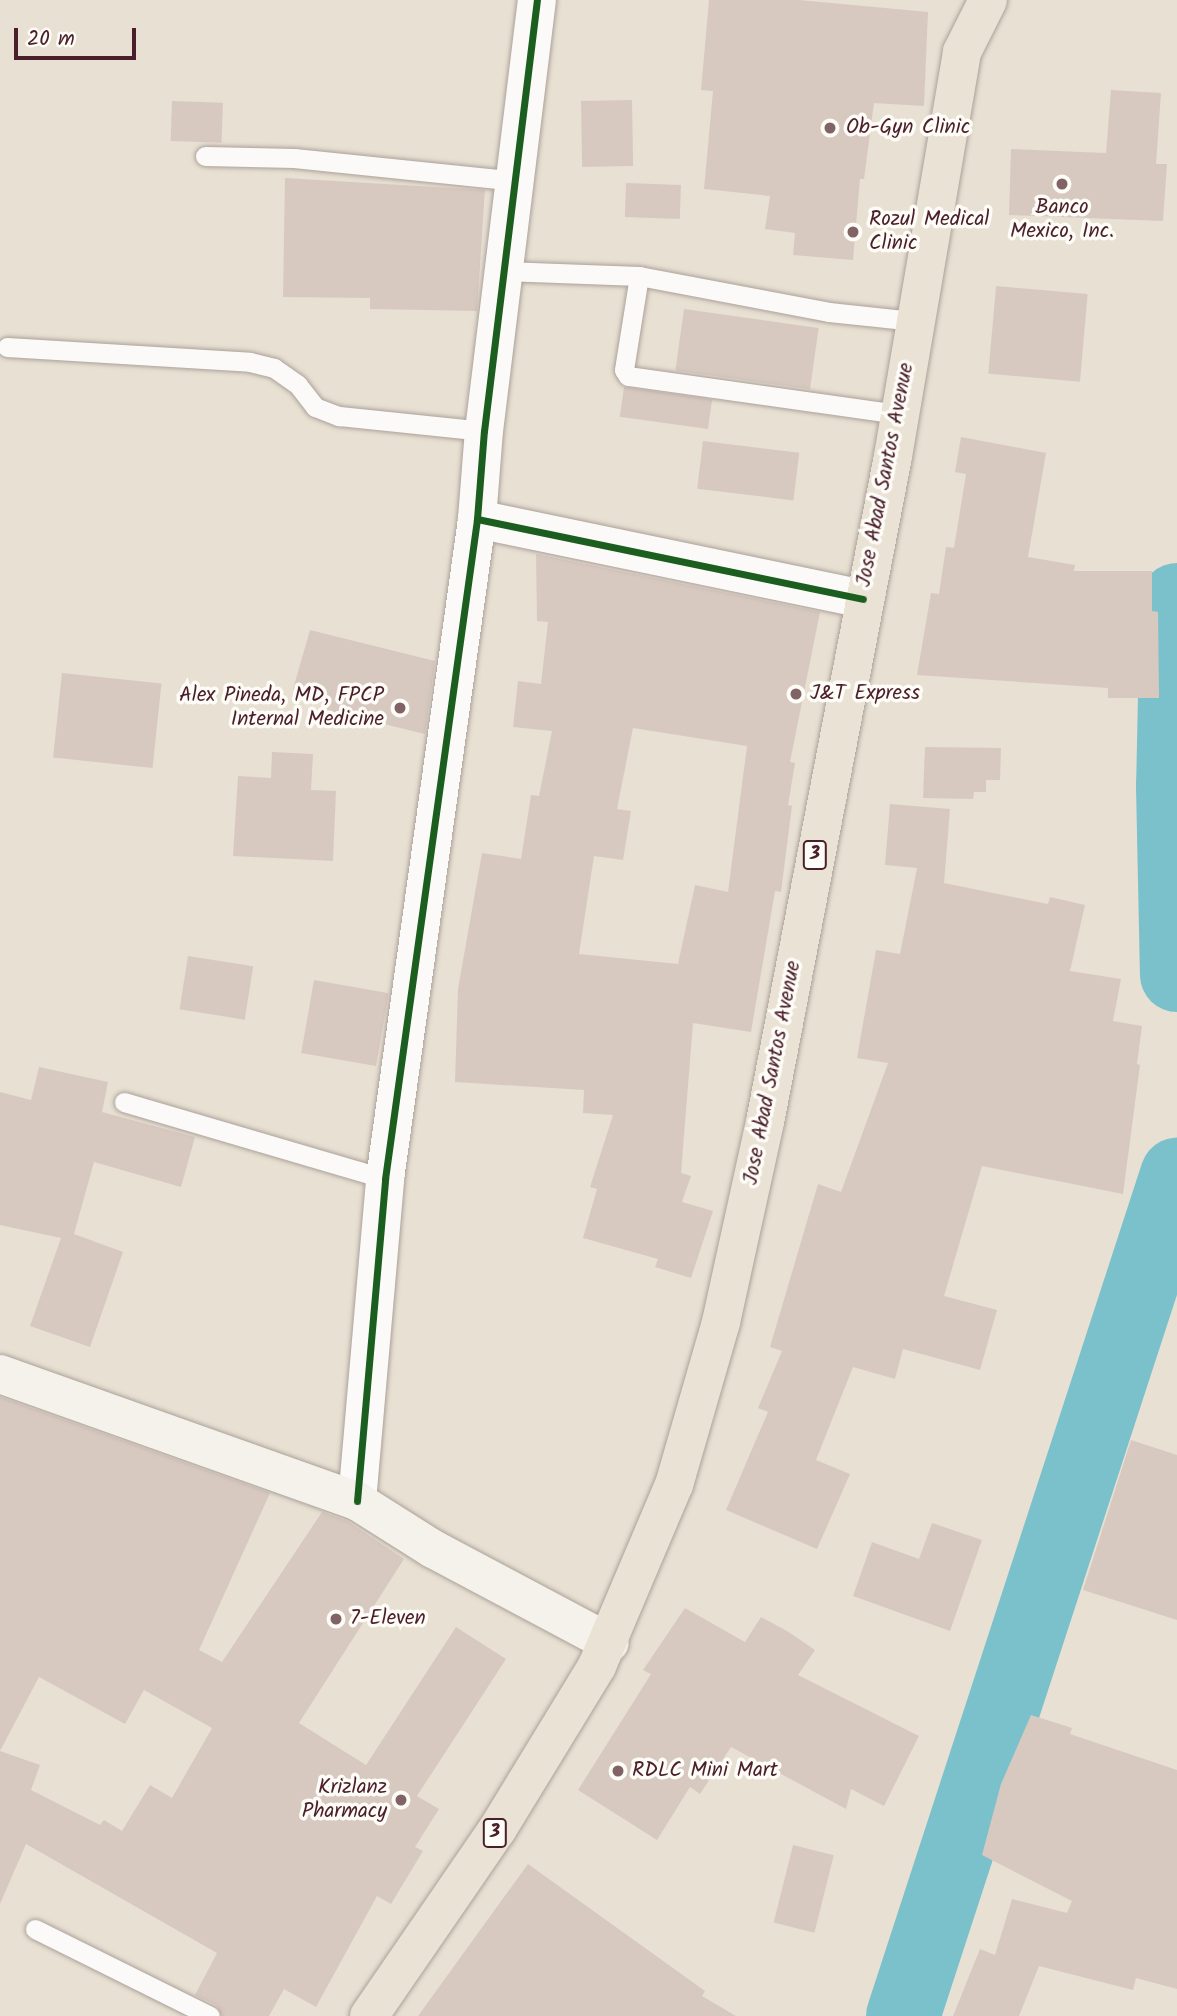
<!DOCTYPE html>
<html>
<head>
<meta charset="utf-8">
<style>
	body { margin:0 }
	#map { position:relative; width:1177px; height:2016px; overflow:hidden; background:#e8e0d2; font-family:Kalam,sans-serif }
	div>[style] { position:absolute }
	.river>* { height:74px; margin:-37px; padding:0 37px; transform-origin:37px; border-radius:37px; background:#7bc1cc }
	.building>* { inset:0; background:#d8c9c0; transform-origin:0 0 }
	.roads { filter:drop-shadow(0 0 2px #aba19a) drop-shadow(0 0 2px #aba19a) }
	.service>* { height:19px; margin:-9.5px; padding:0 9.5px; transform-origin:9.5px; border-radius:9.5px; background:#fcfaf8 }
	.minor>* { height:38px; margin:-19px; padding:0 19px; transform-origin:19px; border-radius:19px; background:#fcfaf8 }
	.secondary>* { height:38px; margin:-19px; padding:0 19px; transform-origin:19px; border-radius:19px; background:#f5f1eb }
	.trunk>* { height:38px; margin:-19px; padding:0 19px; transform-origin:19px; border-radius:19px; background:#ebe2d6 }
	.cycleway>* { height:7px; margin:-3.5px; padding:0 3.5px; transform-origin:3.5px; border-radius:3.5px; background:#1b5e20 }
	.dots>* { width:19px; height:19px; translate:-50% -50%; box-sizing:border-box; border:4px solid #fdfcf7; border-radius:50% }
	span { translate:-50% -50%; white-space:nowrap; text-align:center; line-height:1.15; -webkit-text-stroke:7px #fdfcf7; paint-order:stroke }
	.shield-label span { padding:2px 5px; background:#fdfcf7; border:2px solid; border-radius:5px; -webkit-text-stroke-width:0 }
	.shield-label { font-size:19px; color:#4a1f2b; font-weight:700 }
	.poi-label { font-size:21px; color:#4a1f2b }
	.left { translate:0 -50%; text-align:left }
	.right { translate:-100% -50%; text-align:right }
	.street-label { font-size:21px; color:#4a1f2b }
	.scale { position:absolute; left:14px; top:28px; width:122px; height:32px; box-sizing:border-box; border:4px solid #4a1f2b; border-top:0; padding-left:9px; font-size:21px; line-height:24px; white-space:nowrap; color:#4a1f2b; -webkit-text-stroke:5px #fdfcf7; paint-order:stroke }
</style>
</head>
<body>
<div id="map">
	<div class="river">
		<i style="left:1177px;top:600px;width:186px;rotate:91.2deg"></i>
		<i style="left:1173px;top:786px;width:189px;rotate:88.8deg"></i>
		<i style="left:903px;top:2016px;width:885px;rotate:-71.95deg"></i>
	</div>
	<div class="building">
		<i style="clip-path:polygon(709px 0,799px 0,928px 12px,924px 106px,874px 103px,864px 179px,860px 179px,853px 260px,793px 255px,795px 233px,765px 229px,770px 196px,704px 189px,713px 91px,701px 90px)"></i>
		<i style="clip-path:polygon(1111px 90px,1161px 93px,1156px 164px,1167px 164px,1163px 221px,1009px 215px,1011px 149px,1106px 153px)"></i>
		<i style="left:632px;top:100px;width:66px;height:51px;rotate:89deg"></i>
		<i style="left:172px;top:101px;width:51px;height:40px;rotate:2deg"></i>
		<i style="clip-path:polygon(285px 178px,485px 190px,477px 311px,370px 309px,370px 298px,283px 297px)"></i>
		<i style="left:626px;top:183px;width:55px;height:34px;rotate:2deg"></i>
		<i style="left:996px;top:286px;width:92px;height:88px;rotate:5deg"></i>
		<i style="left:684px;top:309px;width:136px;height:62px;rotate:8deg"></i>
		<i style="left:624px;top:387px;width:89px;height:30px;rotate:8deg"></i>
		<i style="clip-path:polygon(961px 437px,1046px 453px,1028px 557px,1075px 565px,1074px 571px,1152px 571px,1152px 611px,1158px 612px,1159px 698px,1108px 698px,1108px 688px,917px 675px,931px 593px,939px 594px,946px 547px,954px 548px,966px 474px,955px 472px)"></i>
		<i style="left:703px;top:441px;width:97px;height:48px;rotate:7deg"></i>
		<i style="clip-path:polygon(evenodd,536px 554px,820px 612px,790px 762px,795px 763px,788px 805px,792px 806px,781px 892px,775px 891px,751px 1032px,693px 1023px,681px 1173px,691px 1176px,682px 1202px,713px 1211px,691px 1278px,655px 1267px,658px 1259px,583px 1238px,597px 1189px,590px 1187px,613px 1115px,583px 1113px,584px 1090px,455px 1082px,458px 989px,482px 853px,521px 859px,531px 795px,539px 796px,552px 731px,513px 727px,518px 681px,541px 684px,548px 622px,537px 621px,536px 554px,633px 728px,747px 746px,728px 892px,695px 885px,678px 964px,579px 954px,594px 856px,623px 860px,631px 811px,617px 809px,633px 728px)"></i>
		<i style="clip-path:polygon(310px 630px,435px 661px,425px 734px,326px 710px,329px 699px,293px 689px)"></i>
		<i style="left:62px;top:673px;width:100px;height:85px;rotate:6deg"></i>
		<i style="clip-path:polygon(925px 747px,1001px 748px,1000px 780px,986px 780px,986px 792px,974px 792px,973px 799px,923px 798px)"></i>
		<i style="clip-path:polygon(272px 752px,313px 754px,311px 790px,336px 791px,333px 861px,233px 856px,238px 776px,271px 778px)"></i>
		<i style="clip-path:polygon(890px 804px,950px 809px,944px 883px,1048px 904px,1050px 897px,1085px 905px,1070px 971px,1121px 979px,1113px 1021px,1142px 1026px,1137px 1064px,1140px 1065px,1123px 1194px,982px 1166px,944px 1296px,997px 1310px,980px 1370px,903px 1349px,895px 1379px,853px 1367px,816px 1460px,850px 1474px,817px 1549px,726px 1510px,768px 1412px,758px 1408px,782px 1351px,770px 1347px,818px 1184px,841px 1192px,888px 1063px,857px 1058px,876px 950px,900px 954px,917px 868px,885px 865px)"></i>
		<i style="left:188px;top:956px;width:66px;height:54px;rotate:9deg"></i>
		<i style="left:314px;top:980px;width:76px;height:74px;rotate:10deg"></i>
		<i style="clip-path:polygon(39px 1067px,108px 1082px,102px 1112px,195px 1137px,181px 1187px,94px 1162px,74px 1234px,123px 1252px,90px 1347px,30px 1326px,61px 1238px,0 1225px,0 1092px,31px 1100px)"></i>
		<i style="clip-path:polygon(0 1397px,270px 1493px,199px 1650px,222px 1662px,322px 1512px,347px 1521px,404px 1559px,299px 1723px,366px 1765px,456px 1627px,506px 1659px,417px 1796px,439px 1809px,415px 1847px,423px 1851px,391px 1904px,377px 1896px,316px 2007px,284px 1989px,269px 2016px,222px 2016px,216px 2005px,195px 1995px,217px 1953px,26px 1844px,0 1904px,0 1751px,40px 1765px,31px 1790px,100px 1825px,104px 1820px,122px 1831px,150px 1785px,172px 1798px,212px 1728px,144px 1690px,125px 1724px,39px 1677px,0 1751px)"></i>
		<i style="clip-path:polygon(1131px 1440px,1177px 1455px,1177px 1620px,1083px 1590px)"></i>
		<i style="clip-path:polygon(932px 1523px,982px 1540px,950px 1631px,853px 1596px,872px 1542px,919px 1559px)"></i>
		<i style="clip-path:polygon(685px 1608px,745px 1642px,761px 1617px,787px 1631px,815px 1650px,798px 1675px,919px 1736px,884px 1806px,851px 1789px,846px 1809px,731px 1747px,700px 1794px,690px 1787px,657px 1840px,578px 1790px,651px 1674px,643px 1670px)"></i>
		<i style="clip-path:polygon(1031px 1715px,1072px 1728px,1070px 1734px,1177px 1770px,1177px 1989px,1136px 1978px,1133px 1990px,1039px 1966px,1019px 2016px,953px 2016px,980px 1949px,995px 1955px,1012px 1899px,1067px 1913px,1072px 1901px,982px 1855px,1001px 1784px)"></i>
		<i style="left:793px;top:1845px;width:42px;height:80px;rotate:14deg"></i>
		<i style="clip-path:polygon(528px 1864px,705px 1991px,702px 1996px,736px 2016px,418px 2016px)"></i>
	</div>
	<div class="roads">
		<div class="service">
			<i style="left:205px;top:156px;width:89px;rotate:1.3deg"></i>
			<i style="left:294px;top:158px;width:222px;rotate:5.9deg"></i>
			<i style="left:504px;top:271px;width:135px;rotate:2.1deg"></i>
			<i style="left:639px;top:276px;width:193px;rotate:10.7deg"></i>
			<i style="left:829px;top:312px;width:84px;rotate:6.1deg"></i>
			<i style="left:639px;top:276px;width:95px;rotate:99.1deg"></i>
			<i style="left:624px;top:370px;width:7px;rotate:56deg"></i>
			<i style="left:628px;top:376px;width:275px;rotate:8deg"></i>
			<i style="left:7px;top:347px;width:243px;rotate:3.5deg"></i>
			<i style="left:250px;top:362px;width:25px;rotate:14deg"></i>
			<i style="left:274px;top:368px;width:29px;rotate:35deg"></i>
			<i style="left:298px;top:385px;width:28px;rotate:52deg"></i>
			<i style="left:315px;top:407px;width:26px;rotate:21deg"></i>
			<i style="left:339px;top:416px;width:146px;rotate:5.9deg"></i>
			<i style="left:124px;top:1102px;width:272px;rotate:16.4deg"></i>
			<i style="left:35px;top:1929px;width:195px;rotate:26.4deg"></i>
		</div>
		<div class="minor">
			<i style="left:477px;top:519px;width:394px;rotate:11.7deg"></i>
			<i style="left:357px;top:1501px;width:323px;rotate:-85deg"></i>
			<i style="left:385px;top:1179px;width:666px;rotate:-82.06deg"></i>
			<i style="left:477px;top:519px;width:88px;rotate:-85.5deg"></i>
			<i style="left:484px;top:431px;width:434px;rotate:-83deg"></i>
		</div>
		<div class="secondary">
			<i style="left:0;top:1374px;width:379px;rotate:19.6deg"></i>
			<i style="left:357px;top:1501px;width:90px;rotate:32.3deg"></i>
			<i style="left:433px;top:1549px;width:200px;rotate:28deg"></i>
		</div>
		<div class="trunk">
			<i style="left:369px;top:2016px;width:226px;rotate:-55.5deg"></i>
			<i style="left:497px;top:1830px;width:192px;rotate:-58.6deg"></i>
			<i style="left:597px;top:1666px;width:197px;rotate:-67deg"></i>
			<i style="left:674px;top:1485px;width:170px;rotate:-73.9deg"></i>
			<i style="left:721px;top:1322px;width:205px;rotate:-77.6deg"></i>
			<i style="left:765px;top:1122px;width:678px;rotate:-79.12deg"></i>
			<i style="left:893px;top:456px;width:410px;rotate:-80.3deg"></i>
			<i style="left:962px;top:52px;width:58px;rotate:-63.4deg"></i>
		</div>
	</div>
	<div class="cycleway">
		<i style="left:477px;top:519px;width:394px;rotate:11.7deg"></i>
		<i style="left:357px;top:1501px;width:323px;rotate:-85deg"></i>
		<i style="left:385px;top:1179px;width:666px;rotate:-82.06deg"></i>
		<i style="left:477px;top:519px;width:88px;rotate:-85.5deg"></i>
		<i style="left:484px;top:431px;width:434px;rotate:-83deg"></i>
	</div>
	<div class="dots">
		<i style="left:830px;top:128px;background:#816365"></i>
		<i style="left:1062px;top:184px;background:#816365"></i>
		<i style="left:853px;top:232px;background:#816365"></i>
		<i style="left:796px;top:694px;background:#816365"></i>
		<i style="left:400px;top:708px;background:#816365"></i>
		<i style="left:336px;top:1619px;background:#816365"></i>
		<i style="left:618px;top:1771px;background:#816365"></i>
		<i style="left:401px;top:1800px;background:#816365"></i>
	</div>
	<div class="shield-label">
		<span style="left:815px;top:855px">3</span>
		<span style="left:495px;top:1833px">3</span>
	</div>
	<div class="poi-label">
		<span class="left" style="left:846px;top:128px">Ob-Gyn Clinic</span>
		<span style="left:1062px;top:220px">Banco<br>Mexico, Inc.</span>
		<span class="left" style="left:869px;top:232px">Rozul Medical<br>Clinic</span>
		<span class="left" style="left:810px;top:694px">J&amp;T Express</span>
		<span class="right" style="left:384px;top:708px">Alex Pineda, MD, FPCP<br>Internal Medicine</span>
		<span class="left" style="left:350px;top:1619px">7-Eleven</span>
		<span class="left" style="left:632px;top:1771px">RDLC Mini Mart</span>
		<span class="right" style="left:387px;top:1800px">Krizlanz<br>Pharmacy</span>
	</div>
	<div class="street-label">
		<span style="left:886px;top:475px;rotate:-79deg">Jose Abad Santos Avenue</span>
		<span style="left:773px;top:1073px;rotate:-79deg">Jose Abad Santos Avenue</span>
	</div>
	<div class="scale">20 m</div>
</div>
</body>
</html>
